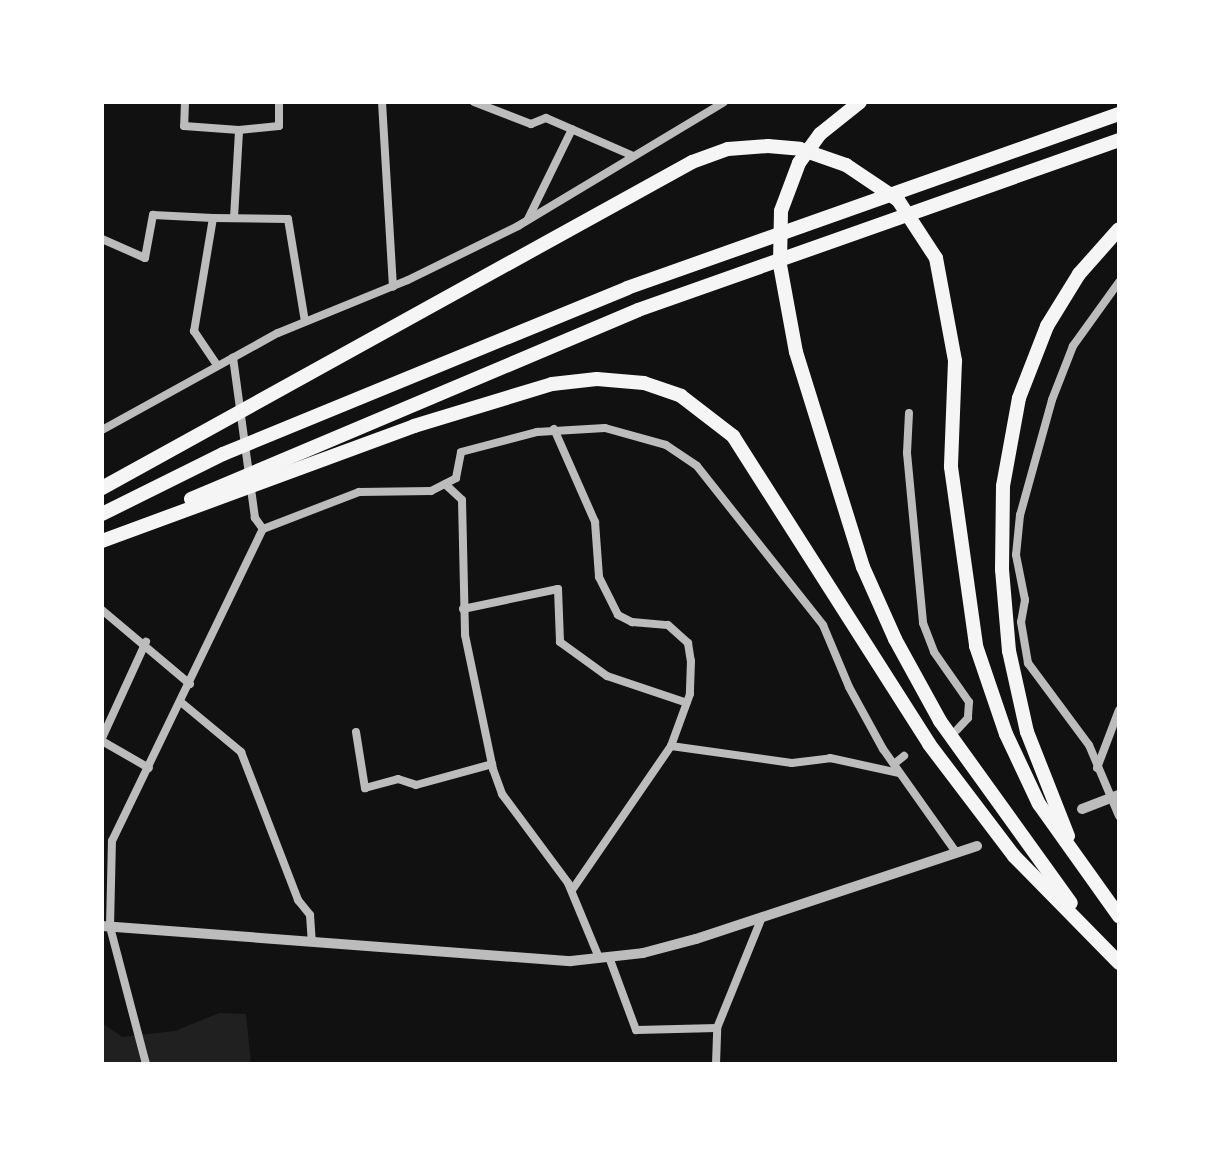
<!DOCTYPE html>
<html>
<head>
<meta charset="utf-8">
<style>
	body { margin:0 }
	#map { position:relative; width:1221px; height:1166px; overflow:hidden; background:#111; font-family:"Titillium Web",sans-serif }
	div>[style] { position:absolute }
	.green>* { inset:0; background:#202020 }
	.minor>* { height:8px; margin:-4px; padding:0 4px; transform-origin:4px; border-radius:4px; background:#bcbcbc }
	.tertiary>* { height:10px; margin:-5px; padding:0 5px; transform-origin:5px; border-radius:5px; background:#bcbcbc }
	.motorway>* { height:14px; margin:-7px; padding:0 7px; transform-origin:7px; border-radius:7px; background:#f5f5f5 }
	span { translate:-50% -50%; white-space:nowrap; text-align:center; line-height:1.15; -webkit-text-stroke:6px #fff; paint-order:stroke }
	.frame { position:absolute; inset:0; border:104px solid #fff; pointer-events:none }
</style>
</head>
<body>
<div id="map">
	<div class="green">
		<i style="clip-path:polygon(219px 1013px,246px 1014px,251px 1064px,102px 1064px,102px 1023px,122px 1037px,175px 1031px)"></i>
	</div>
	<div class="minor">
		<i style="left:185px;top:102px;width:24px;rotate:92deg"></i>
		<i style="left:184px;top:126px;width:55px;rotate:4.2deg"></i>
		<i style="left:239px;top:130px;width:40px;rotate:-5.7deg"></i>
		<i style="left:279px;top:126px;width:24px;rotate:-90deg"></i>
		<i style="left:382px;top:102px;width:185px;rotate:86.6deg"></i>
		<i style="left:474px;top:102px;width:61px;rotate:21.1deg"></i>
		<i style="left:531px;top:124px;width:16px;rotate:-22deg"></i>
		<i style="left:546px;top:118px;width:93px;rotate:23.5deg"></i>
		<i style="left:213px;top:218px;width:75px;rotate:0.8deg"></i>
		<i style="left:288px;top:219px;width:104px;rotate:80.6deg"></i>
		<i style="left:234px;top:218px;width:88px;rotate:-86.7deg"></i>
		<i style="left:528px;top:219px;width:100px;rotate:-63.9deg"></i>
		<i style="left:102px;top:239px;width:47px;rotate:23.8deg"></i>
		<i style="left:145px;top:258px;width:44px;rotate:-79.5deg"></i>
		<i style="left:153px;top:215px;width:60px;rotate:2.9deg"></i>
		<i style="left:213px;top:218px;width:115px;rotate:99.5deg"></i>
		<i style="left:194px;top:331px;width:41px;rotate:55.9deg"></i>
		<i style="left:1119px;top:282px;width:79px;rotate:125.7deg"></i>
		<i style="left:1073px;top:346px;width:58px;rotate:111.3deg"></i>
		<i style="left:1052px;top:400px;width:119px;rotate:105.5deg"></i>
		<i style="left:1020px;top:515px;width:40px;rotate:95.7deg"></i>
		<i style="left:1016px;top:555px;width:46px;rotate:78.7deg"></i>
		<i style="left:1025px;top:600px;width:22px;rotate:100deg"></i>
		<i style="left:1021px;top:622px;width:42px;rotate:80.3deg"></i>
		<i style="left:1028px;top:663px;width:102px;rotate:53.4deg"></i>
		<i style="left:1089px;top:745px;width:77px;rotate:67.1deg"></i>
		<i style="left:909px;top:413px;width:40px;rotate:92.9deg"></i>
		<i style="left:907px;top:453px;width:171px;rotate:84.6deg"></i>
		<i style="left:923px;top:623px;width:31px;rotate:69deg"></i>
		<i style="left:934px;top:652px;width:61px;rotate:55deg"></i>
		<i style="left:969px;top:702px;width:16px;rotate:94deg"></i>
		<i style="left:968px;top:718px;width:16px;rotate:133deg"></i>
		<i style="left:554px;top:429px;width:102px;rotate:66.2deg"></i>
		<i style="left:595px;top:522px;width:55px;rotate:85.8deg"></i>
		<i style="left:599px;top:577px;width:42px;rotate:63.4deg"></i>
		<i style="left:618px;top:615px;width:16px;rotate:27deg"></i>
		<i style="left:632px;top:622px;width:36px;rotate:5deg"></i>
		<i style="left:668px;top:625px;width:27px;rotate:42deg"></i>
		<i style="left:688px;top:643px;width:18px;rotate:81deg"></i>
		<i style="left:691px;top:661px;width:33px;rotate:92deg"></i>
		<i style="left:690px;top:694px;width:55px;rotate:110.1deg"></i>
		<i style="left:671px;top:746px;width:175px;rotate:124.5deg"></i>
		<i style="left:102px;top:430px;width:201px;rotate:-28.9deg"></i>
		<i style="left:278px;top:333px;width:140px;rotate:-22.2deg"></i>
		<i style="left:408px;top:280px;width:123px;rotate:-26.1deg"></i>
		<i style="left:518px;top:226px;width:240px;rotate:-31deg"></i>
		<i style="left:445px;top:484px;width:23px;rotate:43deg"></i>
		<i style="left:462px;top:500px;width:135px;rotate:88.7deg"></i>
		<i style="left:465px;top:635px;width:137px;rotate:78.2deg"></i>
		<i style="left:493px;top:769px;width:27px;rotate:70deg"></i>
		<i style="left:502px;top:794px;width:111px;rotate:53.4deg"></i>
		<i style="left:568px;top:883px;width:81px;rotate:67.5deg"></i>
		<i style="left:263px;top:529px;width:103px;rotate:-21.1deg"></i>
		<i style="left:359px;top:492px;width:72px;rotate:-0.8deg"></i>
		<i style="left:431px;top:491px;width:28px;rotate:-27deg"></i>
		<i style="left:456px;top:478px;width:26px;rotate:-79deg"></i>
		<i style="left:461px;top:452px;width:79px;rotate:-14.7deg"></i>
		<i style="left:537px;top:432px;width:68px;rotate:-3.4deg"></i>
		<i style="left:605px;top:428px;width:63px;rotate:15.6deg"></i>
		<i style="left:666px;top:445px;width:37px;rotate:34deg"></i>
		<i style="left:697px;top:466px;width:203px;rotate:51.6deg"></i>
		<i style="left:823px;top:625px;width:67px;rotate:67.2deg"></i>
		<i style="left:849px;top:687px;width:71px;rotate:61.3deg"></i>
		<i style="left:883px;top:749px;width:126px;rotate:54.7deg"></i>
		<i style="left:463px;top:609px;width:97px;rotate:-11.9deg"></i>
		<i style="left:558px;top:589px;width:53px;rotate:87.8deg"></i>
		<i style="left:560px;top:642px;width:58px;rotate:35.9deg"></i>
		<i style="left:607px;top:676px;width:84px;rotate:18.6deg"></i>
		<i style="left:102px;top:610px;width:115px;rotate:40.1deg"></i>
		<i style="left:182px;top:703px;width:77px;rotate:39.7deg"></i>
		<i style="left:241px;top:752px;width:159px;rotate:68.9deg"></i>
		<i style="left:298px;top:900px;width:19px;rotate:51deg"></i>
		<i style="left:310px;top:915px;width:27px;rotate:86deg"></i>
		<i style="left:356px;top:732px;width:57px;rotate:80.9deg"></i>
		<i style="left:365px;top:788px;width:34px;rotate:-15deg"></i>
		<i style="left:398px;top:779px;width:19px;rotate:18deg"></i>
		<i style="left:416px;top:785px;width:79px;rotate:-15.4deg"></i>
		<i style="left:102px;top:738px;width:106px;rotate:-65.4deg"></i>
		<i style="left:102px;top:741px;width:54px;rotate:29.9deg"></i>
		<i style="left:671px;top:746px;width:122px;rotate:8deg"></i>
		<i style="left:792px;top:763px;width:38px;rotate:-7deg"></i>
		<i style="left:830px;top:758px;width:71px;rotate:12.3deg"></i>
		<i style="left:894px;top:764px;width:13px;rotate:-39deg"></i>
		<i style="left:1097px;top:768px;width:62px;rotate:-69.2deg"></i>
		<i style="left:609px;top:957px;width:78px;rotate:69.7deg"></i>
		<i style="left:636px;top:1030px;width:81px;rotate:-1.4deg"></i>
		<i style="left:146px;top:1064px;width:142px;rotate:-104.7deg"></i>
		<i style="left:110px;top:927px;width:86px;rotate:-88.7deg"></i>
		<i style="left:112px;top:841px;width:347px;rotate:-64.2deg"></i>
		<i style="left:263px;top:529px;width:14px;rotate:-126deg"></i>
		<i style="left:255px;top:518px;width:162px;rotate:-97.8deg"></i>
		<i style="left:716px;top:1064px;width:36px;rotate:-88deg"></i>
		<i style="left:717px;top:1028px;width:120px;rotate:-67.9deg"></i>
	</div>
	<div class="tertiary">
		<i style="left:1082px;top:809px;width:40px;rotate:-21deg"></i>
		<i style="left:102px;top:926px;width:470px;rotate:4.3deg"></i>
		<i style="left:571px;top:961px;width:72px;rotate:-6.3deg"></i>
		<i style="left:643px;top:953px;width:55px;rotate:-14.8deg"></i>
		<i style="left:696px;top:939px;width:296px;rotate:-18.3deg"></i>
	</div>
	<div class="motorway">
		<i style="left:860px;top:102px;width:51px;rotate:141.3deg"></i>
		<i style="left:820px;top:134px;width:36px;rotate:126deg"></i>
		<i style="left:799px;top:163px;width:51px;rotate:110.6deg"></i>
		<i style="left:781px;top:211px;width:54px;rotate:91.1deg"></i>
		<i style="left:780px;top:265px;width:88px;rotate:79.6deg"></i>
		<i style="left:796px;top:352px;width:225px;rotate:72.7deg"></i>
		<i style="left:863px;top:567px;width:79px;rotate:66deg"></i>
		<i style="left:895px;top:639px;width:94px;rotate:61.2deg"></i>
		<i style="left:940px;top:721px;width:224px;rotate:54.3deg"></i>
		<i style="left:102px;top:488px;width:674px;rotate:-28.92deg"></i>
		<i style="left:692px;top:162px;width:38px;rotate:-20deg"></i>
		<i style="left:728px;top:149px;width:40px;rotate:-4.3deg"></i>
		<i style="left:768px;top:146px;width:32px;rotate:5deg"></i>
		<i style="left:800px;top:149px;width:49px;rotate:19.2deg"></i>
		<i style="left:846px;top:165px;width:63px;rotate:33.9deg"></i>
		<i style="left:898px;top:200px;width:69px;rotate:56.8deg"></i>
		<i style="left:936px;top:258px;width:105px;rotate:79.5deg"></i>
		<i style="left:955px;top:361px;width:106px;rotate:92.2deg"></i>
		<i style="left:951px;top:467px;width:181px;rotate:82deg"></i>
		<i style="left:976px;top:646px;width:93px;rotate:71.2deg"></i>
		<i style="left:1006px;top:734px;width:77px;rotate:64.8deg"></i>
		<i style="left:1039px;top:804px;width:138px;rotate:54.5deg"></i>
		<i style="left:191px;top:499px;width:485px;rotate:-22.9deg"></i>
		<i style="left:638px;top:310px;width:510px;rotate:-19.46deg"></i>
		<i style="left:102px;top:514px;width:135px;rotate:-26.4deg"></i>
		<i style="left:223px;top:454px;width:437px;rotate:-22.3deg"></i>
		<i style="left:627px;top:288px;width:522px;rotate:-19.48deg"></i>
		<i style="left:102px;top:541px;width:333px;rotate:-20.2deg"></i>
		<i style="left:414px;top:426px;width:144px;rotate:-16.9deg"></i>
		<i style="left:552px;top:384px;width:45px;rotate:-6.3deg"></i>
		<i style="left:597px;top:379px;width:47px;rotate:4.9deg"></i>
		<i style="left:644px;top:383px;width:39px;rotate:19deg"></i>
		<i style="left:681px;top:396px;width:66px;rotate:37.6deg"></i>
		<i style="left:733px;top:436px;width:365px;rotate:57.5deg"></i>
		<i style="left:929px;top:744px;width:141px;rotate:52.8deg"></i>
		<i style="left:1014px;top:856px;width:150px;rotate:45.5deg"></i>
		<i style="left:1068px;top:836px;width:112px;rotate:-111.5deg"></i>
		<i style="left:1027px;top:732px;width:83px;rotate:-102.5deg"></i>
		<i style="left:1009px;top:651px;width:82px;rotate:-94.9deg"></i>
		<i style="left:1002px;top:569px;width:83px;rotate:-89.3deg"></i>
		<i style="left:1003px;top:486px;width:89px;rotate:-79.7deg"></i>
		<i style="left:1019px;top:398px;width:77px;rotate:-68.7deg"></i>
		<i style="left:1047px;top:326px;width:61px;rotate:-58.4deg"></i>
		<i style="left:1079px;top:274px;width:60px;rotate:-48.4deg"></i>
	</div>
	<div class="frame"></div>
</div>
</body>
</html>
